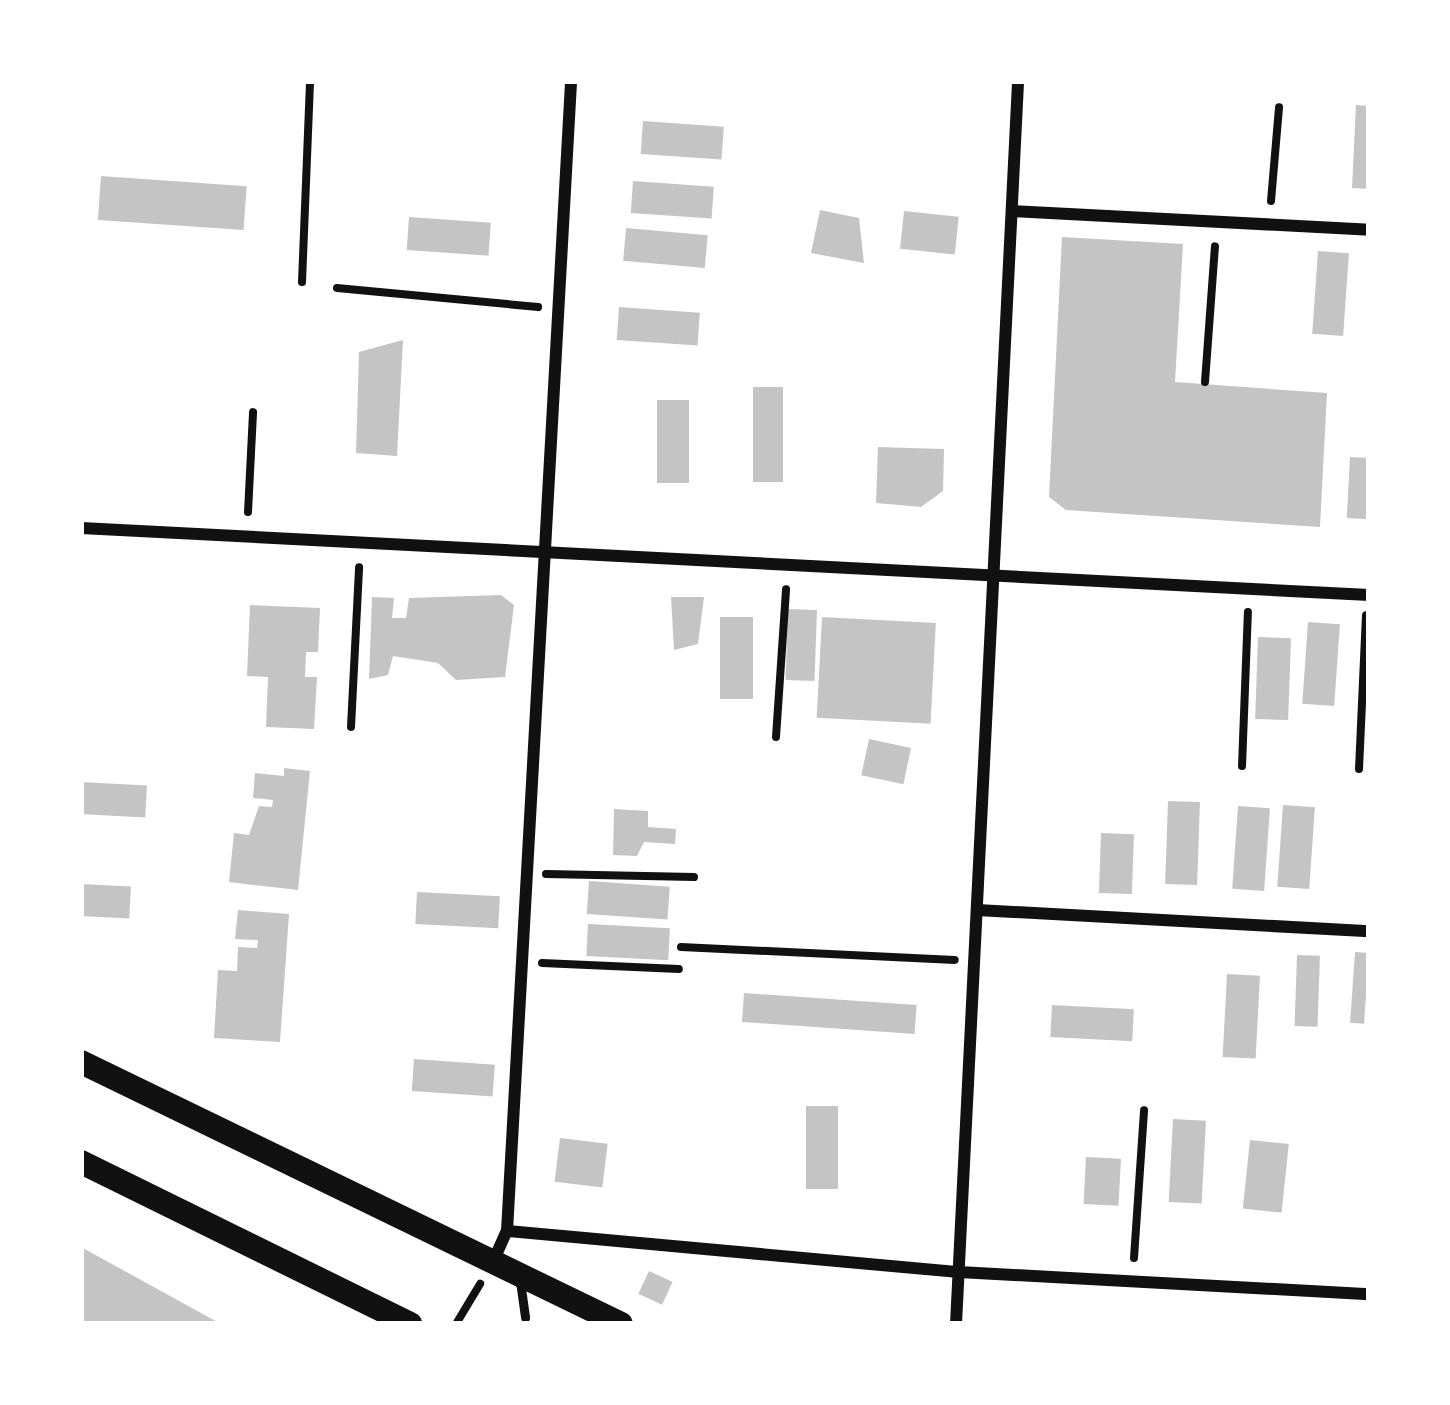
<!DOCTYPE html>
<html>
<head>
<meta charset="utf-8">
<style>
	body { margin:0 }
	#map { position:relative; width:1450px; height:1405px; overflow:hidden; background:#fff; font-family:"Titillium Web",sans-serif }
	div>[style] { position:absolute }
	.building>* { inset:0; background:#c4c4c4; transform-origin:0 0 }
	.path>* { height:8px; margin:-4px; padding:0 4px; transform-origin:4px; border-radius:4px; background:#111 }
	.service>* { height:9px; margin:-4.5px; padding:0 4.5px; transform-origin:4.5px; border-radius:4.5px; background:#111 }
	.minor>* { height:12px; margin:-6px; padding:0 6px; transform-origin:6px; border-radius:6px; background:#111 }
	.secondary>* { height:24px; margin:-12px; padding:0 12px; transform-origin:12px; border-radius:12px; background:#111 }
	span { translate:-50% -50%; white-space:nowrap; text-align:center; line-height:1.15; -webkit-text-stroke:9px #fff; paint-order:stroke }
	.frame { position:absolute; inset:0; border:84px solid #fff; pointer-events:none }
</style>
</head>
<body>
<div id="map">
	<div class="building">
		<i style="clip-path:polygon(1356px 105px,1369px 106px,1369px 189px,1352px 188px)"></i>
		<i style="left:643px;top:121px;width:81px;height:33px;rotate:4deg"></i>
		<i style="left:101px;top:176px;width:146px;height:44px;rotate:4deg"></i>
		<i style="left:633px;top:181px;width:81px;height:32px;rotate:4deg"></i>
		<i style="clip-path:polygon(820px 210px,859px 218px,864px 263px,811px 253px)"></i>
		<i style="left:904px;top:211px;width:55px;height:38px;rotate:6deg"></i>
		<i style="left:409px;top:217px;width:82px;height:33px;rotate:4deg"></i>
		<i style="left:626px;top:228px;width:82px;height:33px;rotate:5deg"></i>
		<i style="clip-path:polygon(1062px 237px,1183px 244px,1175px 382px,1327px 393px,1320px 527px,1066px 510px,1049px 497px)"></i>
		<i style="left:1318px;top:251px;width:31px;height:83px;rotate:4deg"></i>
		<i style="left:619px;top:307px;width:81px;height:33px;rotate:4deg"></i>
		<i style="clip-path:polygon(403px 340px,397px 456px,356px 453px,359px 352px)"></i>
		<i style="left:753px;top:387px;width:30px;height:95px"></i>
		<i style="left:657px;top:400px;width:32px;height:83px"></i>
		<i style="clip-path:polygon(878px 447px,944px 449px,943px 491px,921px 507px,876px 503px)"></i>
		<i style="left:1350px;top:457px;width:19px;height:61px;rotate:3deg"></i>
		<i style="clip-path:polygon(501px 595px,514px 605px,505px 677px,456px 680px,438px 663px,393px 656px,388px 675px,369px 679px,372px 597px,394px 598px,392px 618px,406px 618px,409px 598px)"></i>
		<i style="clip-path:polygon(671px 597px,704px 597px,698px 644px,674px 650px)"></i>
		<i style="clip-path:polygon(250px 605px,320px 608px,318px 652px,306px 652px,305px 677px,317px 677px,314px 729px,266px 727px,268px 677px,247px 676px)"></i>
		<i style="left:788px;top:609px;width:29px;height:71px;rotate:2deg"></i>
		<i style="left:720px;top:617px;width:33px;height:82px"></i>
		<i style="left:822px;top:617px;width:114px;height:101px;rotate:3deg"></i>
		<i style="left:1308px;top:622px;width:32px;height:82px;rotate:4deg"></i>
		<i style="left:1258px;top:637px;width:33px;height:82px;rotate:2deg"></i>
		<i style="left:869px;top:739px;width:43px;height:37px;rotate:12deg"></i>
		<i style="clip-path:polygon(284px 768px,310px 771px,298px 890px,229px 882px,234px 833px,249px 835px,259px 806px,272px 807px,273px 800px,253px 798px,255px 773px,284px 776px)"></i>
		<i style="left:81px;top:782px;width:66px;height:32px;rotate:3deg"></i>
		<i style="left:1168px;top:801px;width:32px;height:83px;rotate:2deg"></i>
		<i style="left:1283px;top:805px;width:32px;height:82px;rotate:4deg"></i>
		<i style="left:1238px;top:806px;width:32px;height:83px;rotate:4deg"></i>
		<i style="clip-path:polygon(614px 809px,648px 811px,648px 827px,676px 829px,675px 844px,644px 842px,637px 856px,613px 855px)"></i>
		<i style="left:1101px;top:833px;width:33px;height:60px;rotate:2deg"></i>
		<i style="left:589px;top:881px;width:81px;height:33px;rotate:4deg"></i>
		<i style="left:81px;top:884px;width:50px;height:32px;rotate:3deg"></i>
		<i style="left:417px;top:892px;width:83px;height:32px;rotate:3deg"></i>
		<i style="clip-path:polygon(238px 910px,289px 914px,280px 1042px,214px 1038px,218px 970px,237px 971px,238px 947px,257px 948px,258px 940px,235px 939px)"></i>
		<i style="left:588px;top:924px;width:82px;height:32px;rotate:3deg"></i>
		<i style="left:1355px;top:952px;width:14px;height:71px;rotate:4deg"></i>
		<i style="left:1297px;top:955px;width:23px;height:71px;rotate:2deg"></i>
		<i style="left:1227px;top:974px;width:33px;height:83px;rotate:3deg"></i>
		<i style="left:744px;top:993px;width:173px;height:29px;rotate:4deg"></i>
		<i style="left:1052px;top:1005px;width:82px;height:32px;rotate:3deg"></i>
		<i style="left:414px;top:1059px;width:81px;height:32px;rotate:4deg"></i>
		<i style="left:806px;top:1106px;width:32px;height:83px"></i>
		<i style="left:1173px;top:1119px;width:33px;height:83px;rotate:3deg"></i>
		<i style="left:560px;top:1138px;width:48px;height:44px;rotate:7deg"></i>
		<i style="left:1250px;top:1140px;width:39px;height:69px;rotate:6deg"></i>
		<i style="left:1086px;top:1157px;width:35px;height:47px;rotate:3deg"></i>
		<i style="clip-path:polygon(81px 1247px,221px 1324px,81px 1324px)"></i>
		<i style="left:649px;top:1271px;width:26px;height:25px;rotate:25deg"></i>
	</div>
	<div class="path">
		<i style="left:1271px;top:201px;width:94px;rotate:-85.1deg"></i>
		<i style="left:302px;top:282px;width:201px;rotate:-87.7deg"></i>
		<i style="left:337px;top:288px;width:202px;rotate:5.4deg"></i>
		<i style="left:1205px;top:382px;width:136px;rotate:-85.8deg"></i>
		<i style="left:248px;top:512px;width:100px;rotate:-87.1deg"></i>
		<i style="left:351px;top:727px;width:160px;rotate:-87.1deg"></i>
		<i style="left:776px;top:737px;width:148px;rotate:-86.1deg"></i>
		<i style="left:1242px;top:766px;width:154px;rotate:-87.8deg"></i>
		<i style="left:1359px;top:769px;width:154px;rotate:-87.4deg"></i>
		<i style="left:546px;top:874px;width:148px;rotate:1.2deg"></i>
		<i style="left:681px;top:947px;width:274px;rotate:2.7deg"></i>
		<i style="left:542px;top:963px;width:137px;rotate:2.5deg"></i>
		<i style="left:1134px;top:1258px;width:148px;rotate:-86.1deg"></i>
		<i style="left:456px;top:1324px;width:47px;rotate:-59deg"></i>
	</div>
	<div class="service">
		<i style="left:520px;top:1281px;width:37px;rotate:82deg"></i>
	</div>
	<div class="minor">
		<i style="left:1012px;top:211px;width:358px;rotate:3deg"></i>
		<i style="left:81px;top:528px;width:1290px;rotate:2.98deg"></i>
		<i style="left:977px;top:910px;width:393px;rotate:3.1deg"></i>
		<i style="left:507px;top:1231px;width:454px;rotate:5.2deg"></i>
		<i style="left:959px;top:1272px;width:411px;rotate:3.1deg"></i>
		<i style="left:492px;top:1264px;width:36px;rotate:-66deg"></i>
		<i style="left:507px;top:1231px;width:1152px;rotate:-86.81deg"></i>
		<i style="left:956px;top:1324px;width:1245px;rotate:-87.14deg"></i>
	</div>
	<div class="secondary">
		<i style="left:81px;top:1062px;width:600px;rotate:25.88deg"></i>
		<i style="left:81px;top:1162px;width:367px;rotate:26.2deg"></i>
	</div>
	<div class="frame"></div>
</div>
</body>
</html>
